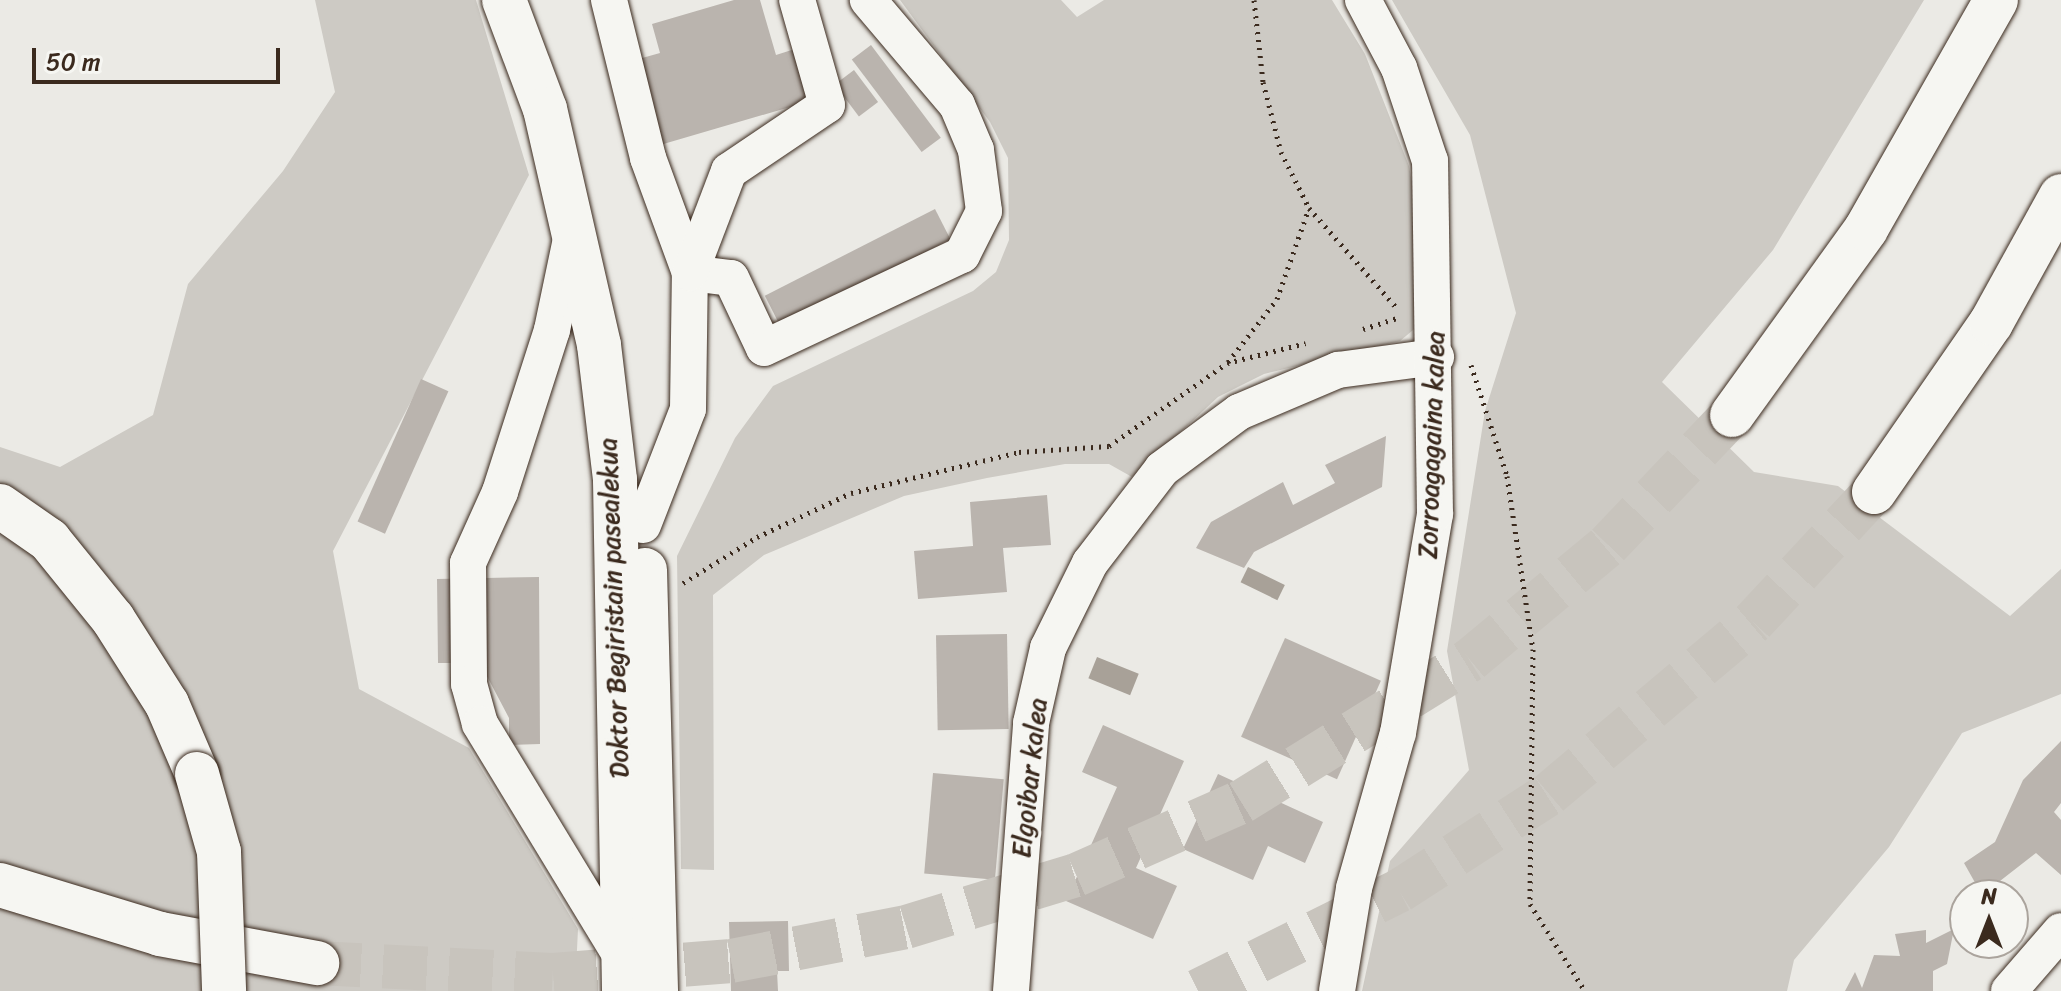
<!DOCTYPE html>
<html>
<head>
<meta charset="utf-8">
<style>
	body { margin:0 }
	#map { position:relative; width:2061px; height:991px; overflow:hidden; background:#ebeae5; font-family:Sriracha,sans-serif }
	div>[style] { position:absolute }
	.green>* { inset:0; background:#cdcac4 }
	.water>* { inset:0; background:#a8a198; transform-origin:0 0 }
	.building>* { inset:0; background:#bab4ae; transform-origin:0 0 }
	.highway-tunnel>* { height:44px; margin-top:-22px; transform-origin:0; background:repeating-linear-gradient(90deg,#c8c4bd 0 44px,transparent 0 66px) }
	.path>* { height:5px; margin-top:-2.5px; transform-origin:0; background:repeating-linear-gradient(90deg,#3b2a1e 0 2px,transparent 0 8px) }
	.roads { filter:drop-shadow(0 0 2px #3b2a1e) drop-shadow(0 0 2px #3b2a1e) }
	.minor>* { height:36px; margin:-18px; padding:0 18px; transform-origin:18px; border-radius:18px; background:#f6f6f2 }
	.major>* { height:44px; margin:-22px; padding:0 22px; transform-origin:22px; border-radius:22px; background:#f6f6f2 }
	.highway>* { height:44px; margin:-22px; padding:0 22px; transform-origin:22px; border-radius:22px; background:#f6f6f2 }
	.bridges { filter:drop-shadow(0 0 2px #3b2a1e) drop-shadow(0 0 2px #3b2a1e) }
	.highway-bridge>* { height:44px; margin:-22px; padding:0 22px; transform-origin:22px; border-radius:22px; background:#f6f6f2 }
	span { translate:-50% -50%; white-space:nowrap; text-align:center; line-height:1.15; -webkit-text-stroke:6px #f6f6f2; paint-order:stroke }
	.street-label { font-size:26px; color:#3b2a1e }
	.north { position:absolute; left:1949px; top:879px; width:80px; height:80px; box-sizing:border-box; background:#f6f6f2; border:2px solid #aba49d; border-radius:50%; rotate:0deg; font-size:22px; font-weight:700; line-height:32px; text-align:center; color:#3b2a1e }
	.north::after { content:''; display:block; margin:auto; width:28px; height:36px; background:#3b2a1e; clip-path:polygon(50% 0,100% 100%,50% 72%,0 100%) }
	.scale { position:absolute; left:32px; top:48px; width:248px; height:36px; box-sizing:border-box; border:4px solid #3b2a1e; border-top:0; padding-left:10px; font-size:24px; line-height:28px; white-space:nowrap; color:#3b2a1e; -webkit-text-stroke:6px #f6f6f2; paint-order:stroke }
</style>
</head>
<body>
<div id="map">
	<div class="green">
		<i style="clip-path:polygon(315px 0,476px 0,529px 175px,333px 551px,359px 689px,469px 748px,578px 929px,575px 991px,0 991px,0 447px,60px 467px,153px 415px,188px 284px,283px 171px,335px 92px)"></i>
		<i style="clip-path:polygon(900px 0,1061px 0,1077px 17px,1104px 0,1332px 0,1365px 54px,1409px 166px,1419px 222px,1419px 325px,1400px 341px,1264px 374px,1218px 397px,1132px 477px,1109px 464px,1065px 464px,987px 478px,904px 496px,764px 555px,713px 595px,714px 870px,681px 869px,677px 556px,735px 438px,773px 386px,973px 291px,996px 272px,1009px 240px,1008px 158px,990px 122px)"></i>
		<i style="clip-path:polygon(1392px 0,1924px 0,1773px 250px,1662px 382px,1754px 472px,1838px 486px,2010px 616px,2061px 569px,2061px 694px,1962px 733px,1889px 847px,1794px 960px,1787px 991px,1362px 991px,1390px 861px,1469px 770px,1447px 651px,1485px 411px,1516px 313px,1470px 135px)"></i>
	</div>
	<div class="water">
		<i style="left:1248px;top:567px;width:41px;height:17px;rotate:26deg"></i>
		<i style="left:1097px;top:657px;width:45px;height:23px;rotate:22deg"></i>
	</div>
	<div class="building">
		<i style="clip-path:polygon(734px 0,760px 0,776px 55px,798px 48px,814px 100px,660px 145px,635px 60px,660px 53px,652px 24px)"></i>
		<i style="left:871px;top:45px;width:116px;height:24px;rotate:53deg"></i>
		<i style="left:854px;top:70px;width:40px;height:24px;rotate:53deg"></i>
		<i style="left:935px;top:209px;width:34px;height:191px;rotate:63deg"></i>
		<i style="left:421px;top:379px;width:30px;height:156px;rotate:24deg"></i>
		<i style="clip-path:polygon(1386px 436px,1382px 487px,1254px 552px,1244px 568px,1196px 548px,1211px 522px,1283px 482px,1293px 505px,1335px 483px,1325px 465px)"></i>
		<i style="clip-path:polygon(1047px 495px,1051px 545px,1003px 548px,1007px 592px,918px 599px,914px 551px,973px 546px,970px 502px)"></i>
		<i style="clip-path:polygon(539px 577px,540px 744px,509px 745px,509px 718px,480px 663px,438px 663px,437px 579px)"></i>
		<i style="left:1007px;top:634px;width:95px;height:71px;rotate:89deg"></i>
		<i style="left:1285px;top:638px;width:105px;height:108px;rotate:24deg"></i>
		<i style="clip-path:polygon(1103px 725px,1184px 761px,1136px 868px,1177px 886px,1153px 939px,1066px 901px,1117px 787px,1082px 772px)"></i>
		<i style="clip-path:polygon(2061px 741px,2061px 803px,2054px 812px,2061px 820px,2061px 875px,2036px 853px,1982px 895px,1964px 863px,1995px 842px,2023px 780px)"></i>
		<i style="left:933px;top:773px;width:71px;height:101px;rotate:5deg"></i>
		<i style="clip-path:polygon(1218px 774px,1323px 822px,1305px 863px,1268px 846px,1253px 880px,1183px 849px)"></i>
		<i style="clip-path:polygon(788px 921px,789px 971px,777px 971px,778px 991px,731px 991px,729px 922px)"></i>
		<i style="clip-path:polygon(1954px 929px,1947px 964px,1933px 971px,1933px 991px,1845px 991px,1855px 972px,1862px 988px,1874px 955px,1900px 956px,1895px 934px,1926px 930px,1926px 943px)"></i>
	</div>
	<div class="highway-tunnel">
		<i style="left:317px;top:963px;width:236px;rotate:2.9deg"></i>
		<i style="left:553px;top:975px;width:179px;rotate:-4.5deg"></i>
		<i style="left:731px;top:961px;width:178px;rotate:-11deg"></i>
		<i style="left:906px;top:927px;width:178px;rotate:-17deg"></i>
		<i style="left:1076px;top:875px;width:180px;rotate:-23.9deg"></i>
		<i style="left:1241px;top:802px;width:269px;rotate:-31.8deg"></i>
		<i style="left:1470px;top:660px;width:180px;rotate:-39.8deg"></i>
		<i style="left:1608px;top:545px;width:180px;rotate:-46.4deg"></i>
		<i style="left:1198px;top:991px;width:225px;rotate:-26.5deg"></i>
		<i style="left:1399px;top:891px;width:179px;rotate:-32.9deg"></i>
		<i style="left:1549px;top:794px;width:267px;rotate:-40.1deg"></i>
		<i style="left:1753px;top:622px;width:178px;rotate:-47.1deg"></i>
	</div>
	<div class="path">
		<i style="left:1254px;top:0;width:82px;rotate:83.7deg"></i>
		<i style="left:1263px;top:82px;width:72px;rotate:75.6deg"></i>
		<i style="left:1281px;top:152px;width:63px;rotate:63.4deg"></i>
		<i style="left:1309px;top:208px;width:133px;rotate:48.7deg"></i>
		<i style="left:1363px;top:329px;width:38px;rotate:-18deg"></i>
		<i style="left:1228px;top:362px;width:80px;rotate:-52.1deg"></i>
		<i style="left:1277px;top:299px;width:96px;rotate:-70.6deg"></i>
		<i style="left:1471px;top:365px;width:117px;rotate:72deg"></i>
		<i style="left:1507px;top:476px;width:175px;rotate:81.5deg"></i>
		<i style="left:1533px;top:649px;width:255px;rotate:90.7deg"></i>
		<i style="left:1530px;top:904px;width:103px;rotate:57.7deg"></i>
		<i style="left:683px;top:583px;width:87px;rotate:-31.9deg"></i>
		<i style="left:757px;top:537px;width:104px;rotate:-25.1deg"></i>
		<i style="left:851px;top:493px;width:173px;rotate:-13.7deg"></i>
		<i style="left:1019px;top:452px;width:90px;rotate:-3.8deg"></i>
		<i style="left:1109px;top:446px;width:144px;rotate:-35.1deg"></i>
		<i style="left:1227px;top:363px;width:81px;rotate:-14.2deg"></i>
	</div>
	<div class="roads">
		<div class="minor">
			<i style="left:609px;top:0;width:163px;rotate:76.1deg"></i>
			<i style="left:648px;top:158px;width:122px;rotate:69.9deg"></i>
			<i style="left:690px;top:273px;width:41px;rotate:7deg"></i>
			<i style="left:731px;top:278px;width:77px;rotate:64.8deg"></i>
			<i style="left:764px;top:348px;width:219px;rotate:-25.2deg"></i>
			<i style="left:962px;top:255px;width:49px;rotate:-63.4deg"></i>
			<i style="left:984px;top:211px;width:62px;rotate:-97.5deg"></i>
			<i style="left:976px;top:150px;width:49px;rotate:-112.9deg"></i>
			<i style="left:957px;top:105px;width:138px;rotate:-130.3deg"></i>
			<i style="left:571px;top:239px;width:93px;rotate:101.8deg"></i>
			<i style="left:552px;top:330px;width:170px;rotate:107.8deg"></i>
			<i style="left:500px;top:492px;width:78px;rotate:114.3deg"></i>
			<i style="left:468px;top:563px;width:121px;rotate:89.5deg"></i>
			<i style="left:469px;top:684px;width:41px;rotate:74.6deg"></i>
			<i style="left:480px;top:724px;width:277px;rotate:58.7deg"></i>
			<i style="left:643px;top:525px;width:124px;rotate:-68.8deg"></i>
			<i style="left:688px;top:409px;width:136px;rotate:-89.2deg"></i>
			<i style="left:690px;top:273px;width:109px;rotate:-69.1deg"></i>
			<i style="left:729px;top:171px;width:118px;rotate:-34deg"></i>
			<i style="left:827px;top:105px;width:109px;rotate:-105.9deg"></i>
			<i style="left:1011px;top:991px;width:269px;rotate:-85.7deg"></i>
			<i style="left:1031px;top:723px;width:77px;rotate:-77.2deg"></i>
			<i style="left:1048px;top:648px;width:95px;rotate:-63.7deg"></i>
			<i style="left:1090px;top:563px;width:118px;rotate:-52.5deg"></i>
			<i style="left:1162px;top:469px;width:96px;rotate:-36.5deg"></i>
			<i style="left:1239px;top:412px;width:108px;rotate:-23deg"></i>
			<i style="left:1338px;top:370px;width:99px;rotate:-7.6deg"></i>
			<i style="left:1337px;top:991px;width:104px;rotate:-80.6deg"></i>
			<i style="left:1354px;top:888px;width:161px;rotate:-74.2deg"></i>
			<i style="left:1398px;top:733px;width:222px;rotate:-80.4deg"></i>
			<i style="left:1435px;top:514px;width:353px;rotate:-90.8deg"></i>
			<i style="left:1430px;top:161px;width:98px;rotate:-108.4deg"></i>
			<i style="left:1399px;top:68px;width:77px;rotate:-117.9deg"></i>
			<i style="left:2009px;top:991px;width:79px;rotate:-49.1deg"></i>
		</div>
		<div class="major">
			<i style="left:504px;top:0;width:116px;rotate:69.4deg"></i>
			<i style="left:545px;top:109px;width:242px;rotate:77.1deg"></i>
			<i style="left:599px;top:345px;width:136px;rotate:83.2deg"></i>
			<i style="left:615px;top:480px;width:511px;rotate:88.99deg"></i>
			<i style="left:645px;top:570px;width:421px;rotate:88.5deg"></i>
		</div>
		<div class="highway">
			<i style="left:1732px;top:415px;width:229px;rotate:-54.2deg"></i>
			<i style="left:1866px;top:229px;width:263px;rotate:-60.4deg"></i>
			<i style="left:1874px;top:492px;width:206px;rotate:-55.3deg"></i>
			<i style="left:1991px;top:323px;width:145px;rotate:-61.1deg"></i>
			<i style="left:0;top:506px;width:60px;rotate:34.8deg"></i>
			<i style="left:49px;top:540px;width:102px;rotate:51deg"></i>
			<i style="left:113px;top:619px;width:101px;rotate:57.6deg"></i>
			<i style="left:167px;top:704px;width:76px;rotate:66.8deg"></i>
			<i style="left:0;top:885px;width:167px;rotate:17deg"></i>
			<i style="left:160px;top:934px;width:160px;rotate:10.5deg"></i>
		</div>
	</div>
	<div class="bridges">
		<div class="highway-bridge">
			<i style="left:197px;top:774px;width:81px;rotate:74.2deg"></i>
			<i style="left:219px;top:852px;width:139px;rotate:87.9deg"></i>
		</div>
	</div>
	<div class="street-label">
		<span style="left:1432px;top:445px;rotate:-88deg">Zorroagagaina kalea</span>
		<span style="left:614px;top:608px;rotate:-92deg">Doktor Begiristain pasealekua</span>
		<span style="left:1030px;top:778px;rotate:-84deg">Elgoibar kalea</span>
	</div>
	<div class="north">N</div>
	<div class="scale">50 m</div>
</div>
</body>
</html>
